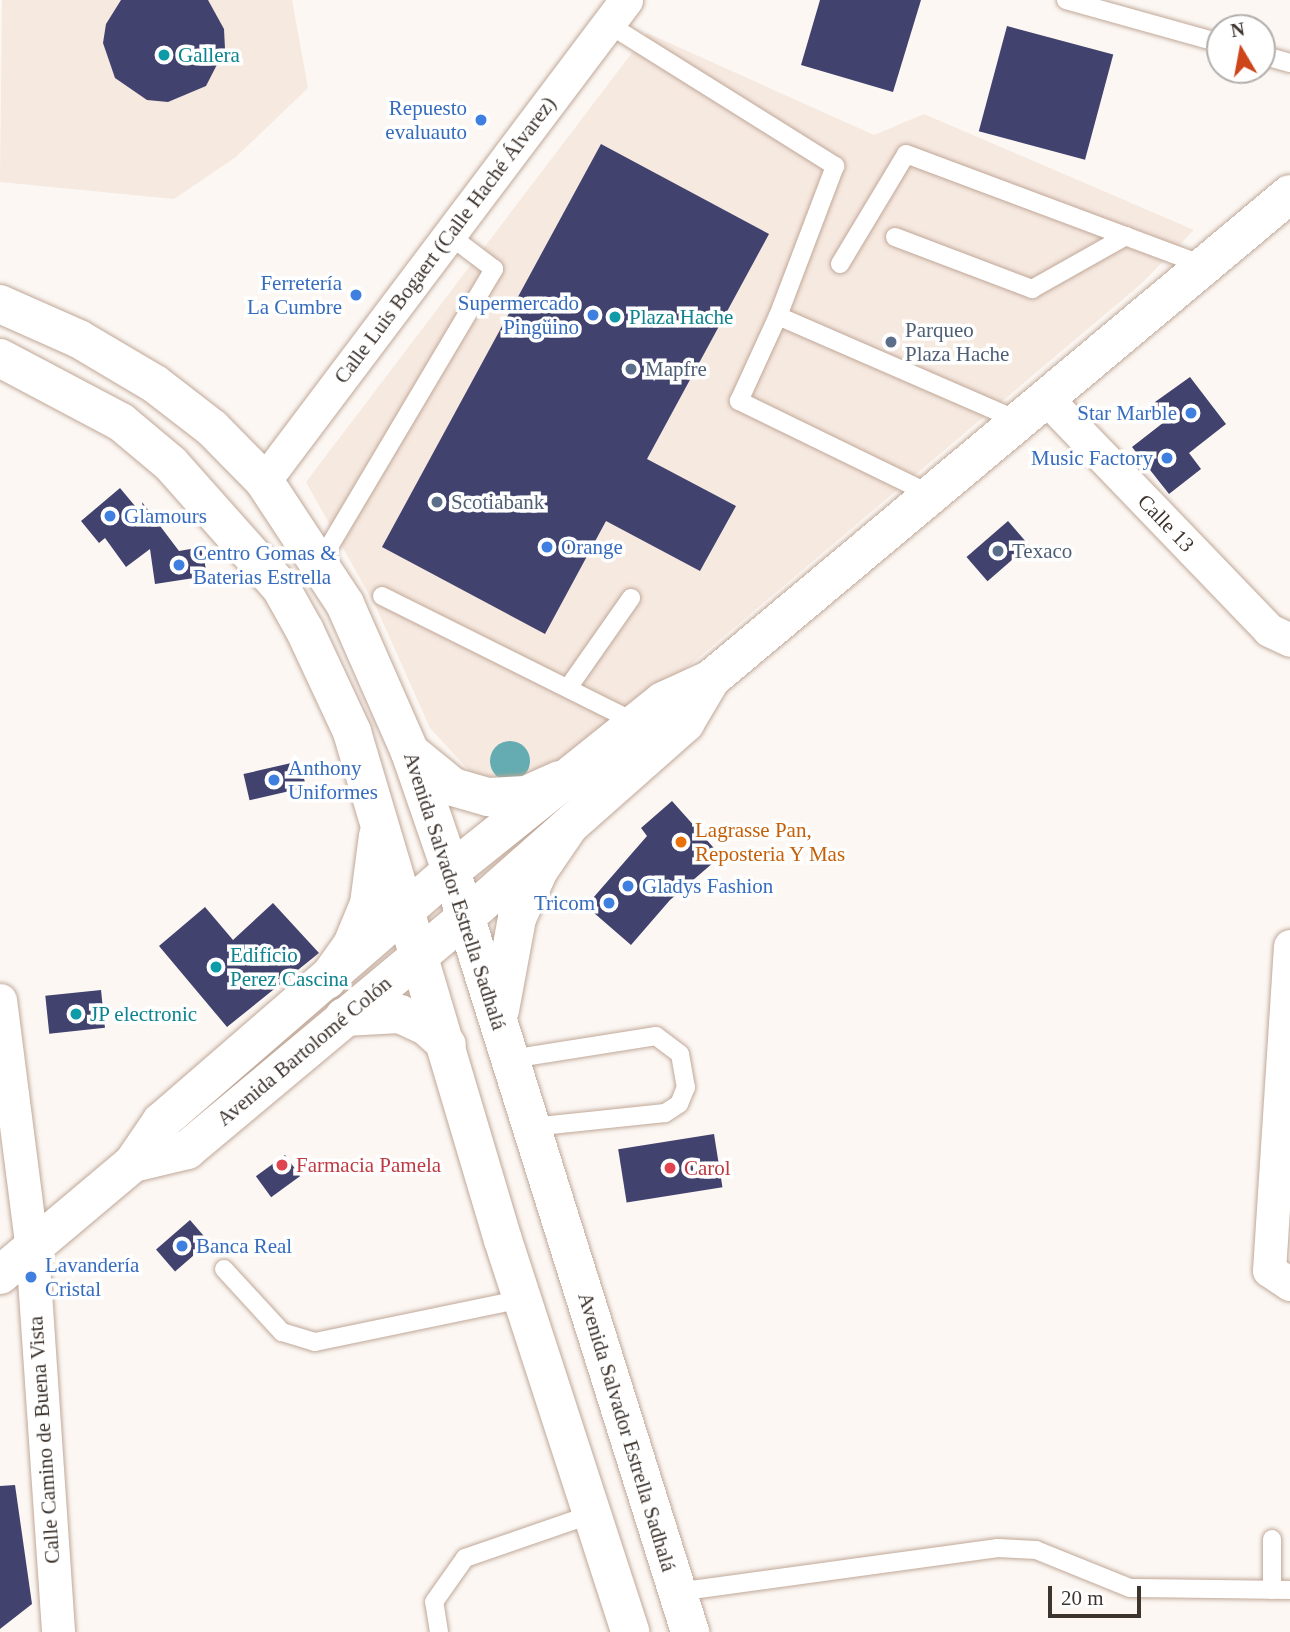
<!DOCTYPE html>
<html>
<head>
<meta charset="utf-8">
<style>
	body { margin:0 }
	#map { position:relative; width:1290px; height:1632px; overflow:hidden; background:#fcf7f3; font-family:"Times New Roman",serif }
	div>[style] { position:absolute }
	.built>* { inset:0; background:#f6e9e0 }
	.water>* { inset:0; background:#64acb1 }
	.round { border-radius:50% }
	.building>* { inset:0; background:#42426e; transform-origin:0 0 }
	.roads { filter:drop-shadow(0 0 2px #c0a898) drop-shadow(0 0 2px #c0a898) }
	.service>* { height:18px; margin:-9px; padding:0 9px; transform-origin:9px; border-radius:9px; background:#fff }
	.minor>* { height:33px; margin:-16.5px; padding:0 16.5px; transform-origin:16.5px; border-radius:16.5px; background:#fff }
	.secondary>* { height:38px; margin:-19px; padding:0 19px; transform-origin:19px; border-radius:19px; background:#fff }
	.trunk>* { height:38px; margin:-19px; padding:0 19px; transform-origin:19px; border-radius:19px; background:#fff }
	.dots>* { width:19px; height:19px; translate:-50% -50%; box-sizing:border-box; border:4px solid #fff; border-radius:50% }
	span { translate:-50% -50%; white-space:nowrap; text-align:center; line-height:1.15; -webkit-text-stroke:7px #fff; paint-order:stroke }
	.culture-label { font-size:21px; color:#0d838f }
	.left { translate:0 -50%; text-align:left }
	.shop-label { font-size:21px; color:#366cbe }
	.right { translate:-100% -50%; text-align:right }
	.street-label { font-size:21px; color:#3e342e }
	.service-label { font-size:21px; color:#4e5e75 }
	.food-label { font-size:21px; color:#c56008 }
	.health-label { font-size:21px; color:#be3a42 }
	.north { position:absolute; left:1206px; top:14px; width:70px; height:70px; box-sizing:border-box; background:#fff; border:2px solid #b2aeab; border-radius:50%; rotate:350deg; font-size:19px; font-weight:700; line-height:28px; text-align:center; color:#3e342e }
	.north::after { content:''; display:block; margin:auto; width:24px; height:32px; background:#cd4519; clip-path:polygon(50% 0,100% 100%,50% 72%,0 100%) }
	.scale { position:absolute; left:1048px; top:1586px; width:93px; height:32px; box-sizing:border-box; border:4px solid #3e342e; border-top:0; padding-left:9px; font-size:21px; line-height:24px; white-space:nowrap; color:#3e342e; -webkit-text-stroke:5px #fff; paint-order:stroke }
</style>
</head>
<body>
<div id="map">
	<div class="built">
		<i style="clip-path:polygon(2px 0,292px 0,308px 88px,236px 157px,174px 199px,0 182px)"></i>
		<i style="clip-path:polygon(647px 33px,874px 135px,924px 114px,1194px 230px,1141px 284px,587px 752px,534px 790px,484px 787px,430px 728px,376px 607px,306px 482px)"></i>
	</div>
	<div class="water">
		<i class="round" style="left:490px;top:741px;width:40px;height:40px"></i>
	</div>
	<div class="building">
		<i style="clip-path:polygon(121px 0,208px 0,224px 29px,225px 49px,206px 86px,168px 102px,147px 100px,115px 78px,103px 43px,106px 24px)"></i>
		<i style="clip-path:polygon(820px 0,921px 0,893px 92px,801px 65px)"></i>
		<i style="left:1007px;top:26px;width:110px;height:109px;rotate:15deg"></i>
		<i style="clip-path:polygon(601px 144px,769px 234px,647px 459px,736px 506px,700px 571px,606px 521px,545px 634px,382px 547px)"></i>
		<i style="clip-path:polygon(1190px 377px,1226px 424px,1189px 453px,1201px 469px,1169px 494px,1132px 447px,1168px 419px,1155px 402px)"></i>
		<i style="clip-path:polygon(120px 488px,145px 518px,142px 502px,179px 551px,202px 547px,207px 576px,155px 584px,150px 549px,126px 567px,105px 538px,99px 543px,81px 521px)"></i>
		<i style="left:1008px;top:521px;width:32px;height:55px;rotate:49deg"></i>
		<i style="left:300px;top:761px;width:27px;height:58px;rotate:77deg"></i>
		<i style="clip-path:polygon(672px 801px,721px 856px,670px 900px,631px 945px,586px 906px,647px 836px,641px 828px)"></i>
		<i style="clip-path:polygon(273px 903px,319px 953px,227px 1027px,159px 946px,205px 907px,233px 940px)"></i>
		<i style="left:101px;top:990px;width:38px;height:56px;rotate:84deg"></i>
		<i style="left:714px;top:1134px;width:54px;height:97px;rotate:81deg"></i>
		<i style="left:285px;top:1155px;width:26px;height:36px;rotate:54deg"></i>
		<i style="left:190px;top:1220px;width:29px;height:45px;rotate:49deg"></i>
		<i style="clip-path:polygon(15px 1485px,32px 1604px,0 1629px,0 1486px)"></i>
	</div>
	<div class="roads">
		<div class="service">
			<i style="left:1066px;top:0;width:160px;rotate:15.6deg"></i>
			<i style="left:608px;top:24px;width:268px;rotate:32deg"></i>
			<i style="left:835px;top:166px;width:160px;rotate:110.8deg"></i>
			<i style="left:1262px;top:55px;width:29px;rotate:16deg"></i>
			<i style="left:895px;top:237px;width:147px;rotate:20.8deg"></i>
			<i style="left:1032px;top:289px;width:108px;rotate:-29.4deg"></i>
			<i style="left:840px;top:264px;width:128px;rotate:-59deg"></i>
			<i style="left:906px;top:154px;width:319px;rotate:20.5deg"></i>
			<i style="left:932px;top:495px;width:215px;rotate:-154deg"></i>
			<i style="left:739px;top:401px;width:94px;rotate:-65.4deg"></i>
			<i style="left:778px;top:316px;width:264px;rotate:23.5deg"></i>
			<i style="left:320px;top:562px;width:341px;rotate:-59.3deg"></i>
			<i style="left:494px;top:269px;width:56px;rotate:-142.9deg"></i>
			<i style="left:382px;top:596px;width:283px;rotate:26.5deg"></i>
			<i style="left:568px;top:688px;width:110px;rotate:-55deg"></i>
			<i style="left:511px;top:1059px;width:147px;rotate:-9deg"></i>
			<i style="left:656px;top:1036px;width:30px;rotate:37deg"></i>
			<i style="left:680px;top:1054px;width:34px;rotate:80deg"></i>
			<i style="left:686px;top:1087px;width:18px;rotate:112deg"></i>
			<i style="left:679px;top:1104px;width:17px;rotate:147deg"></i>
			<i style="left:665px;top:1113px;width:134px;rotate:174deg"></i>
			<i style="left:224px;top:1269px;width:86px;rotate:47.4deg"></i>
			<i style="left:282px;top:1332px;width:34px;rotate:17deg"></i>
			<i style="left:315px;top:1342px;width:212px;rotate:-11.7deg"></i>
			<i style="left:1272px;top:1539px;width:51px;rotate:90deg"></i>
			<i style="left:677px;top:1592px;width:324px;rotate:-7.8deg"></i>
			<i style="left:998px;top:1548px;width:38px;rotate:3deg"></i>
			<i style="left:1036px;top:1550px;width:101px;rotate:22deg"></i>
			<i style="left:1130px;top:1588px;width:160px;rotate:0.7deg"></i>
			<i style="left:439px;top:1632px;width:30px;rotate:-99deg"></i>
			<i style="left:434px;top:1602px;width:54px;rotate:-54.8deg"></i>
			<i style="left:465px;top:1558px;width:134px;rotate:-19.1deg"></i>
		</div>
		<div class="minor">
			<i style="left:1047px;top:399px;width:320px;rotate:46.1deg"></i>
			<i style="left:1269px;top:630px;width:23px;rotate:25deg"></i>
			<i style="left:264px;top:481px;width:602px;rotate:-53.03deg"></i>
			<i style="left:1290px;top:946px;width:325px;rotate:93.7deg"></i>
			<i style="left:1269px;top:1270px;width:25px;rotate:34deg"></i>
			<i style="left:0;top:1000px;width:251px;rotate:82.7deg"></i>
			<i style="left:32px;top:1249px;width:384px;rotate:86.1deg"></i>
		</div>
		<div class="secondary">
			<i style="left:133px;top:1163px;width:56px;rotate:-13.5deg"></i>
			<i style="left:187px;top:1150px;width:363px;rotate:-39.9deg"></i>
			<i style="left:466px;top:917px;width:293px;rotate:-41.5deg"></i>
			<i style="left:685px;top:723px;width:51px;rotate:-59.4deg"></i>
			<i style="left:0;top:1275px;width:174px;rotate:-40.1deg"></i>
			<i style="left:133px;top:1163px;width:50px;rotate:-55.7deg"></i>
			<i style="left:161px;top:1122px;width:384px;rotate:-40.9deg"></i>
			<i style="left:451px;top:871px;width:272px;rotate:-38.7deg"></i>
			<i style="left:663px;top:701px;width:53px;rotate:-24.6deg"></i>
			<i style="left:711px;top:679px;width:755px;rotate:-39.95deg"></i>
		</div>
		<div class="trunk">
			<i style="left:0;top:304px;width:86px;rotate:23.9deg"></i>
			<i style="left:79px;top:339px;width:88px;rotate:30.6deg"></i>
			<i style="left:155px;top:384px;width:72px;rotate:37.7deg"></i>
			<i style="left:212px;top:428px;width:74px;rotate:45.5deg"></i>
			<i style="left:264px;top:481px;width:147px;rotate:56.6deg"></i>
			<i style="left:345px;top:604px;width:162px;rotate:66.3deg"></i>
			<i style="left:410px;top:752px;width:126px;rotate:71deg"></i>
			<i style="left:451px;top:871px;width:798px;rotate:72.56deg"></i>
			<i style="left:0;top:358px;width:137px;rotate:27.9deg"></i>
			<i style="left:121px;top:422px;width:65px;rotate:40deg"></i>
			<i style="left:171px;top:464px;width:166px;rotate:48.4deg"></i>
			<i style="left:281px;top:588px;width:49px;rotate:60.8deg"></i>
			<i style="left:305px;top:631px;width:111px;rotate:65deg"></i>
			<i style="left:352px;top:732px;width:530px;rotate:73.45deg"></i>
			<i style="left:503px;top:1240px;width:412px;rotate:72deg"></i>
			<i style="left:410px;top:752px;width:55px;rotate:39.1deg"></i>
			<i style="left:453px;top:787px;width:37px;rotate:16deg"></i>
			<i style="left:489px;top:797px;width:37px;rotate:-3deg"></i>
			<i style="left:526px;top:795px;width:37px;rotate:-24deg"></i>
			<i style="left:327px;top:980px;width:43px;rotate:-54.5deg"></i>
			<i style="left:352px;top:945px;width:44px;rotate:-67.5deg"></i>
			<i style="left:369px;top:904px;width:69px;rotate:-82.5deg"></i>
			<i style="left:500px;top:1010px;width:94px;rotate:-79.5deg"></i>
			<i style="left:517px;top:918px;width:53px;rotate:-65.4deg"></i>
			<i style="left:539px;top:870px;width:53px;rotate:-55.7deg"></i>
			<i style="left:344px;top:1017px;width:56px;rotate:-3.1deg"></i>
			<i style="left:400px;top:1014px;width:29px;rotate:25deg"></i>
			<i style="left:426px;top:1026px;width:28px;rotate:42deg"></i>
		</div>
	</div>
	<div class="dots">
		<i style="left:164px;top:55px;background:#0f9aa8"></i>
		<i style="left:481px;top:120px;background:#3f7fe0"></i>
		<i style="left:356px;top:295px;background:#3f7fe0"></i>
		<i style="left:593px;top:315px;background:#3f7fe0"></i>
		<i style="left:615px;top:317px;background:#0f9aa8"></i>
		<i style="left:891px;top:342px;background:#5c6f8a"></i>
		<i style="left:631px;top:369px;background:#5c6f8a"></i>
		<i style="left:1191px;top:413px;background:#3f7fe0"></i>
		<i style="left:1167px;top:458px;background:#3f7fe0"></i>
		<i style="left:437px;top:502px;background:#5c6f8a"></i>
		<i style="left:110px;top:516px;background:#3f7fe0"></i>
		<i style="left:547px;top:547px;background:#3f7fe0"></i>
		<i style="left:998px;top:551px;background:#5c6f8a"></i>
		<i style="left:179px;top:565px;background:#3f7fe0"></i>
		<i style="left:274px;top:780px;background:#3f7fe0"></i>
		<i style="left:681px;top:842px;background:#e8710a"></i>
		<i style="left:628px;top:886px;background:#3f7fe0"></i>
		<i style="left:609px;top:903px;background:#3f7fe0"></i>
		<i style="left:216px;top:967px;background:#0f9aa8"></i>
		<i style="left:76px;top:1014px;background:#0f9aa8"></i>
		<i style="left:282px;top:1165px;background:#e0444e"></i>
		<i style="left:670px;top:1168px;background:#e0444e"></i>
		<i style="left:182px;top:1246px;background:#3f7fe0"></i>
		<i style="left:31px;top:1277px;background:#3f7fe0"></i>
	</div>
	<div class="culture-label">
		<span class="left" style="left:178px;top:55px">Gallera</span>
		<span class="left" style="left:629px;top:317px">Plaza Hache</span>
		<span class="left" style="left:230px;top:967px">Edificio<br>Perez Cascina</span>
		<span class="left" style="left:90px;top:1014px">JP electronic</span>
	</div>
	<div class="shop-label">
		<span class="right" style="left:467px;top:120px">Repuesto<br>evaluauto</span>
		<span class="right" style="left:342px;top:295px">Ferretería<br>La Cumbre</span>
		<span class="right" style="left:579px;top:315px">Supermercado<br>Pingüino</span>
		<span class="right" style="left:1177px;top:413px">Star Marble</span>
		<span class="right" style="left:1153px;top:458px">Music Factory</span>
		<span class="left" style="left:124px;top:516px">Glamours</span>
		<span class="left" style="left:561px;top:547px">Orange</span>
		<span class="left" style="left:193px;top:565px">Centro Gomas &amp;<br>Baterias Estrella</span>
		<span class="left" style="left:288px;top:780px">Anthony<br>Uniformes</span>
		<span class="left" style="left:642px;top:886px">Gladys Fashion</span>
		<span class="right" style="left:595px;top:903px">Tricom</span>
		<span class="left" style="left:196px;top:1246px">Banca Real</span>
		<span class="left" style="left:45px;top:1277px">Lavandería<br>Cristal</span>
	</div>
	<div class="street-label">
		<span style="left:445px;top:240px;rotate:-53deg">Calle Luis Bogaert (Calle Haché Álvarez)</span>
		<span style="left:1166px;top:523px;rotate:46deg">Calle 13</span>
		<span style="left:455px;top:891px;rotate:72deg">Avenida Salvador Estrella Sadhalá</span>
		<span style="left:304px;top:1051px;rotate:-40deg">Avenida Bartolomé Colón</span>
		<span style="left:627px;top:1432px;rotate:73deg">Avenida Salvador Estrella Sadhalá</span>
		<span style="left:44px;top:1440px;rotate:-94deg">Calle Camino de Buena Vista</span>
	</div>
	<div class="service-label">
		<span class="left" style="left:905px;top:342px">Parqueo<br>Plaza Hache</span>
		<span class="left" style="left:645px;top:369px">Mapfre</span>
		<span class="left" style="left:451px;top:502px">Scotiabank</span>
		<span class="left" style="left:1012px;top:551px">Texaco</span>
	</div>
	<div class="food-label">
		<span class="left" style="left:695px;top:842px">Lagrasse Pan,<br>Reposteria Y Mas</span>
	</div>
	<div class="health-label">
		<span class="left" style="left:296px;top:1165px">Farmacia Pamela</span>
		<span class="left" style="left:684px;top:1168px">Carol</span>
	</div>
	<div class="north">N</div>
	<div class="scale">20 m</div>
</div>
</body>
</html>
